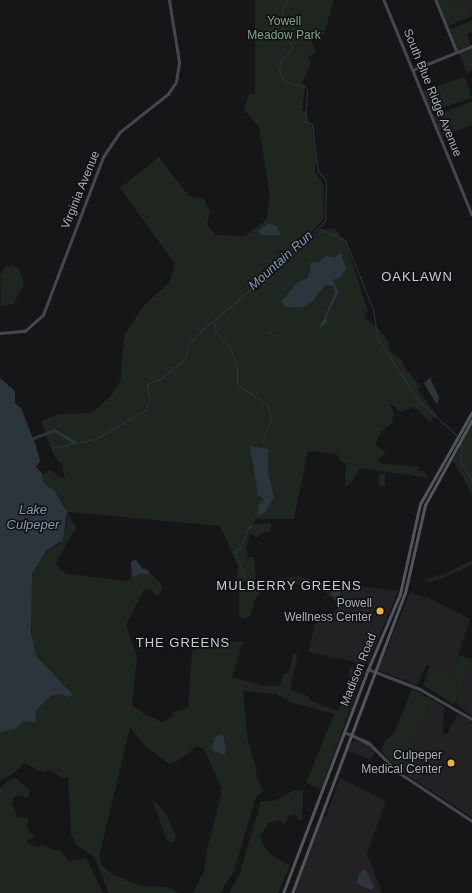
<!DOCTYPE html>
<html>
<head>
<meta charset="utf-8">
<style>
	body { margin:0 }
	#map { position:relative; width:472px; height:893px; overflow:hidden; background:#161618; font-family:Arial,sans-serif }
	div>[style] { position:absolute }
	.built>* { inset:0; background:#222225 }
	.green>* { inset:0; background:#1e261f; transform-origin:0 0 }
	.water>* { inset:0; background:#2c353c }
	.round { border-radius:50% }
	.stream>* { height:1px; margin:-0.5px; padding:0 0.5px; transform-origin:0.5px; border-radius:0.5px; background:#2c353c }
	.canal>* { height:2.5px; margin:-1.25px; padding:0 1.25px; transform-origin:1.25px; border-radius:1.25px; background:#2c353c }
	.secondary>* { height:2.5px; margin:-1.25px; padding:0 1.25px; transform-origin:1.25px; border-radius:1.25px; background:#45474d }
	.primary>* { height:3px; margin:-1.5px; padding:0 1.5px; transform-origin:1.5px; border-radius:1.5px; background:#53555c }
	.dots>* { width:11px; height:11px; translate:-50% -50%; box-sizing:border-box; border:2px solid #111113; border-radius:50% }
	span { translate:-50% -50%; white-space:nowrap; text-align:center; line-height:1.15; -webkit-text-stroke:3px #111113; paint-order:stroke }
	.park-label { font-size:12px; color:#7fa381 }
	.street-label { font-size:12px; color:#a8adb8 }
	.poi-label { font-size:12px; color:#a8adb8 }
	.right { translate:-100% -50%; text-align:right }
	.water-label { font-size:13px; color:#7f9bb3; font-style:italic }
	.neighbourhood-label { font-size:13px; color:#c9ccd4; letter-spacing:1px }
</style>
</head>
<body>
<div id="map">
	<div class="built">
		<i style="clip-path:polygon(452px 0,472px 0,472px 15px,466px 0,454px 5px)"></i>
		<i style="clip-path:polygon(441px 113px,449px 134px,442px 137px,433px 117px)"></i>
		<i style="clip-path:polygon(353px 585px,398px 591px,368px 663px,365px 664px,308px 652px,315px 624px,337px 610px,342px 611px,341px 600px,344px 593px,350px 591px)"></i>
		<i style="clip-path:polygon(410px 593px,429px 598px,470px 619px,452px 674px,427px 665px,417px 685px,378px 670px)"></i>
		<i style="clip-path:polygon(472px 664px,472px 716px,455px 703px)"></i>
		<i style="clip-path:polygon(431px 699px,444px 707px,443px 734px,447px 734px,458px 713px,472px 722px,472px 817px,416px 781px,431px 759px,408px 751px)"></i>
		<i style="clip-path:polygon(356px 740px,375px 750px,371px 760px,348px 751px,352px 742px)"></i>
		<i style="clip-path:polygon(340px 778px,386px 801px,367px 853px,382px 893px,294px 893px,323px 816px,326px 816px)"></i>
	</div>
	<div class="green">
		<i style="clip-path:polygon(255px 0,334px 0,324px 34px,311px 40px,316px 53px,308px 56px,311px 64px,302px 83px,305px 85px,302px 111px,306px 110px,312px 130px,318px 164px,315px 165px,315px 172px,323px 184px,324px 219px,294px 250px,296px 252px,320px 230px,334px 228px,346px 242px,368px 312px,365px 318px,380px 330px,389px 343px,390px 351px,402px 360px,406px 369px,421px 387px,417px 389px,419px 392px,437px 415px,430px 422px,415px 407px,400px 412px,390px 403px,394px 413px,392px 423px,381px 432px,375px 444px,386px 453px,378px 459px,381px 463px,419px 467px,418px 471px,424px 471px,429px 478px,360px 468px,351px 483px,345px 487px,346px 464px,339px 459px,337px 454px,308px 451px,294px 519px,255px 519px,254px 524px,271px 523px,271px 529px,269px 533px,264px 532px,257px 537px,250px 534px,246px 548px,248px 557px,254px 557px,256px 579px,244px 582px,236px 582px,238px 566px,220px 526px,67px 512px,76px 527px,56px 563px,61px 570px,68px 574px,127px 581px,131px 578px,131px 562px,134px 559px,161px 583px,162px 590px,157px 597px,151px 589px,144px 590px,126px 625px,137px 657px,132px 705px,141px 712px,162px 722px,173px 717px,172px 712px,188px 708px,192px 651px,213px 642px,243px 642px,232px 677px,264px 686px,280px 686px,284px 673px,289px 673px,293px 654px,298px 654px,290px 690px,308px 696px,311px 701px,338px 711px,348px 685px,350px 667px,364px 671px,321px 789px,306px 783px,334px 714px,290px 702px,276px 694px,243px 691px,248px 742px,256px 767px,257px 779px,264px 791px,256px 797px,234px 871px,220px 893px,193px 893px,204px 871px,207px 850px,221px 796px,221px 787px,204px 749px,197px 746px,178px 761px,169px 764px,146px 747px,130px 727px,100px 853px,101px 863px,109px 872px,132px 883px,143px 886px,168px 887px,180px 893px,109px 893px,94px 857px,77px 846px,71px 834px,68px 777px,63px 778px,51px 771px,42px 772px,24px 763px,13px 774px,0 781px,0 728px,13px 728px,36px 715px,29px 574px,40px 555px,60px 543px,67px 526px,67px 512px,64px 505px,54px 489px,48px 487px,42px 478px,42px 474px,49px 470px,65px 479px,62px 465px,54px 456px,41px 421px,58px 414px,91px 413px,110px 397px,121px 379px,124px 334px,145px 304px,169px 283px,175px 264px,120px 188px,159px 157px,189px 196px,204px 199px,210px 212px,207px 225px,216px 235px,245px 236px,266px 220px,270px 197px,259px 127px,244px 110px,249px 93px,255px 94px)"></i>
		<i style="clip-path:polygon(438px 0,452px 0,454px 5px,466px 0,472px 16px,448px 26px)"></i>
		<i style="clip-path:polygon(472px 20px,472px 32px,467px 34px,470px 45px,458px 50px,449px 30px)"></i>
		<i style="clip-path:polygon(472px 47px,472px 71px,467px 73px,459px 53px)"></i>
		<i style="left:465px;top:77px;width:22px;height:44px;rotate:72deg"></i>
		<i style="clip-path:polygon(472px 101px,472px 125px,442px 136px,437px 124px,440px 123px,434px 116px,437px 115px,439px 117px,440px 114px)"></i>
		<i style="clip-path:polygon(13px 266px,19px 269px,24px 283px,14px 304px,1px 306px,0 275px,5px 267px)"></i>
		<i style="clip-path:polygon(472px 424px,472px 500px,471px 492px,453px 460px)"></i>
		<i style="left:379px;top:474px;width:6px;height:12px"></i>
		<i style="clip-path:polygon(472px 560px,472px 565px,439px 580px,424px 582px,426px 579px,447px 573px)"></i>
		<i style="clip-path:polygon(evenodd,298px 576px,333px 585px,352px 584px,350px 591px,344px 593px,341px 600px,345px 606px,343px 612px,337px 610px,337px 603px,321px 588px,290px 583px,263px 590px,256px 597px,250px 616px,243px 619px,239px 617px,239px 587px,298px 576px,334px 588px,342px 592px,340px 597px,333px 595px,330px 592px,334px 588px)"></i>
		<i style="clip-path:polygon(459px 655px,472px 659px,472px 664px,454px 705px,423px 685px,430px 666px,451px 674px)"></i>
		<i style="clip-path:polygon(402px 656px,406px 658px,396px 677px,394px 676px)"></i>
		<i style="clip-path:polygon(412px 689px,431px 699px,409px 751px,431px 759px,416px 781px,396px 767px,382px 752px,382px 748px,385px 741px,394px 734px)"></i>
		<i style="clip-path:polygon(16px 778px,30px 790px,28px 798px,19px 795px,14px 797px,12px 803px,17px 817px,28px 818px,27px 827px,34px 837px,27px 840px,29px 844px,39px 847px,42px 844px,54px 850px,60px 850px,69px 861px,86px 858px,103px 893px,0 893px,0 788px,8px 780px)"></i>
		<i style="clip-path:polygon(295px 790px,303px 790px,302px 820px,299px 821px,295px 814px,289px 816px,284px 825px,280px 820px,269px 823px,260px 836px,264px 847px,273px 856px,290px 865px,278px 893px,229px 893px,240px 873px,261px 801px,274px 801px)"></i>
		<i style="clip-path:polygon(152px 799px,166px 813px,176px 836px,175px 841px,170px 843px,167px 840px)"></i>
	</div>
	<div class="water">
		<i style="clip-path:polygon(268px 223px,277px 226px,280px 235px,261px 235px,259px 231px)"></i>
		<i style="clip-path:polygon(340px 252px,346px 269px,341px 277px,332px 280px,339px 291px,327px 315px,326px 323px,319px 329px,335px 293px,334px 286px,325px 285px,312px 302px,303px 307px,285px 307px,282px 301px,298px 282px,308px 278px,311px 262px,319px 262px,326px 256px,335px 258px)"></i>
		<i style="clip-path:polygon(0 378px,15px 391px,15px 403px,21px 408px,36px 446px,40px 461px,36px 467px,42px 473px,43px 481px,48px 487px,54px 489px,67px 512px,63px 540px,46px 551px,32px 573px,31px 632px,36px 656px,73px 695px,69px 697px,59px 694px,51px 696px,36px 710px,35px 722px,24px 721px,15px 729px,0 732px)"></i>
		<i style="clip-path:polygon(430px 378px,439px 397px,437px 405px,424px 383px)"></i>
		<i style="clip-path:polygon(250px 446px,268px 449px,268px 472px,274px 497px,265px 512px,257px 517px,259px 504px,264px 499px,258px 495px)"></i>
		<i style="clip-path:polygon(133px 560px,136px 560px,142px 569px,148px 570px,149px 575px,141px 573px,133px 577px,131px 564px)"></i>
		<i class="round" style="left:331px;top:587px;width:10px;height:10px"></i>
		<i style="clip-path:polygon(223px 734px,226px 752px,224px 755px,214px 751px,212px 747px,215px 737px)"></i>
		<i style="clip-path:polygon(365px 869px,374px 886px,372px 890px,357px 884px,359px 874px)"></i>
	</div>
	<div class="stream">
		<i style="left:320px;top:229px;width:27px;rotate:24deg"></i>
		<i style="left:345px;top:240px;width:74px;rotate:67.9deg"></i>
		<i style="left:373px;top:309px;width:30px;rotate:81deg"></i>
		<i style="left:378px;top:339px;width:73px;rotate:56.7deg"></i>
		<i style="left:418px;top:400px;width:52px;rotate:42.6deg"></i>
		<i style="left:214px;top:321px;width:9px;rotate:84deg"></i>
		<i style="left:215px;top:330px;width:23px;rotate:49deg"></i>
		<i style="left:230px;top:347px;width:21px;rotate:71deg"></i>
		<i style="left:237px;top:367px;width:15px;rotate:90deg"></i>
		<i style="left:237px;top:382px;width:4px;rotate:63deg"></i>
		<i style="left:239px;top:386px;width:35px;rotate:33deg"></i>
		<i style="left:268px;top:405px;width:15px;rotate:79deg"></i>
		<i style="left:271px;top:420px;width:11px;rotate:117deg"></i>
		<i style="left:268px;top:332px;width:6px;rotate:31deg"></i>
		<i style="left:263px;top:442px;width:10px;rotate:-79deg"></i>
		<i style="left:462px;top:444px;width:17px;rotate:97deg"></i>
		<i style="left:460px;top:461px;width:22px;rotate:58deg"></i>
		<i style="left:52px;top:448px;width:44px;rotate:-11.8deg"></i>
		<i style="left:95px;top:439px;width:58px;rotate:-30.1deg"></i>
		<i style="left:145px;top:410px;width:10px;rotate:-66deg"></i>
		<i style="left:149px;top:401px;width:17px;rotate:-97deg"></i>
		<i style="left:147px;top:384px;width:14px;rotate:-21deg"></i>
		<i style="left:160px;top:379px;width:28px;rotate:-39deg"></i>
		<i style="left:182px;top:361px;width:6px;rotate:-51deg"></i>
		<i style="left:186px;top:356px;width:10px;rotate:-84deg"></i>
		<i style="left:187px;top:346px;width:21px;rotate:-47deg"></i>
		<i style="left:201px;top:331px;width:121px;rotate:-40deg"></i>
		<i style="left:294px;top:253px;width:45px;rotate:-45.9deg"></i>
		<i style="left:325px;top:221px;width:41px;rotate:-88.6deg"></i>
		<i style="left:326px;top:180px;width:12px;rotate:-132deg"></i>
		<i style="left:318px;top:171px;width:47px;rotate:-97.3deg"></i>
		<i style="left:312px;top:124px;width:8px;rotate:-157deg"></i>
		<i style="left:305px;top:121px;width:31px;rotate:-86deg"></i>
		<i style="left:307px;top:90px;width:5px;rotate:-127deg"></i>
		<i style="left:304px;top:86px;width:17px;rotate:-167deg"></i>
		<i style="left:287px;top:82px;width:8px;rotate:-140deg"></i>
		<i style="left:281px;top:77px;width:8px;rotate:-104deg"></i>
		<i style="left:279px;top:69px;width:9px;rotate:-77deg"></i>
		<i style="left:281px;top:60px;width:14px;rotate:-45deg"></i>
		<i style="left:291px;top:50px;width:4px;rotate:-76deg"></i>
		<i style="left:292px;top:46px;width:14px;rotate:-124deg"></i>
		<i style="left:284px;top:34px;width:14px;rotate:-102deg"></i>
		<i style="left:281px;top:20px;width:9px;rotate:-84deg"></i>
		<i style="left:282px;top:11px;width:12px;rotate:-66deg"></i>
		<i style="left:246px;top:580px;width:30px;rotate:-111deg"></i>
		<i style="left:235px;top:552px;width:6px;rotate:-39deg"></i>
		<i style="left:240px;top:548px;width:22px;rotate:-68deg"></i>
		<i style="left:248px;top:528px;width:5px;rotate:-37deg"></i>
		<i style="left:248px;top:587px;width:2px;rotate:63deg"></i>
	</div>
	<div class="canal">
		<i style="left:31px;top:439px;width:25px;rotate:-21deg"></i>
		<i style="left:54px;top:430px;width:24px;rotate:30deg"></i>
	</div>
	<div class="secondary">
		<i style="left:384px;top:0;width:232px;rotate:67.7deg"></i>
		<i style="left:436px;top:0;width:56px;rotate:68deg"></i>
		<i style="left:413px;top:70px;width:64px;rotate:-22.1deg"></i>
		<i style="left:0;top:333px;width:25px;rotate:-5deg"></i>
		<i style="left:25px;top:331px;width:24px;rotate:-42deg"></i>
		<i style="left:43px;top:315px;width:169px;rotate:-69.2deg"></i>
		<i style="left:103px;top:157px;width:30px;rotate:-56deg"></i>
		<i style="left:120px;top:132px;width:61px;rotate:-38.4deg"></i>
		<i style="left:168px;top:94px;width:14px;rotate:-56deg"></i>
		<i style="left:176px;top:82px;width:20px;rotate:-81deg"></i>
		<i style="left:179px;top:62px;width:63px;rotate:-99.2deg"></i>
		<i style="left:368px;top:669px;width:56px;rotate:21deg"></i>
		<i style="left:420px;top:689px;width:60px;rotate:30deg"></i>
		<i style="left:344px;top:732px;width:26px;rotate:23deg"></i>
		<i style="left:368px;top:742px;width:42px;rotate:45deg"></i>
		<i style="left:398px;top:772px;width:89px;rotate:33.5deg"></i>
		<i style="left:352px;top:735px;width:19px;rotate:28deg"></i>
	</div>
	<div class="primary">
		<i style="left:283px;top:893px;width:234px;rotate:-69.2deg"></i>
		<i style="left:366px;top:674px;width:87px;rotate:-67deg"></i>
		<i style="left:400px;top:594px;width:92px;rotate:-77.5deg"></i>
		<i style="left:420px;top:504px;width:106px;rotate:-60.5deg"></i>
		<i style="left:292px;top:893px;width:321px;rotate:-69.4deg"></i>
		<i style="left:405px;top:593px;width:90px;rotate:-77.2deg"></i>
		<i style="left:425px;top:505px;width:97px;rotate:-61.1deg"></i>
	</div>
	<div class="dots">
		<i style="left:380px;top:611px;background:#f2b134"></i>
		<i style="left:451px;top:763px;background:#f2b134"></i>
	</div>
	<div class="park-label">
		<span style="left:284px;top:29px">Yowell<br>Meadow Park</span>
	</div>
	<div class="street-label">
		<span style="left:432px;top:93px;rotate:68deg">South Blue Ridge Avenue</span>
		<span style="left:81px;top:190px;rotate:-68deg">Virginia Avenue</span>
		<span style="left:359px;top:670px;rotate:-68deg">Madison Road</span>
	</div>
	<div class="poi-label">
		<span class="right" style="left:372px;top:611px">Powell<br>Wellness Center</span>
		<span class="right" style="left:442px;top:763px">Culpeper<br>Medical Center</span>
	</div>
	<div class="water-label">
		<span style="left:281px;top:261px;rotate:-42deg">Mountain Run</span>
		<span style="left:33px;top:518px">Lake<br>Culpeper</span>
	</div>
	<div class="neighbourhood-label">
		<span style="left:417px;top:277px">OAKLAWN</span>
		<span style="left:289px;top:586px">MULBERRY GREENS</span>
		<span style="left:183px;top:643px">THE GREENS</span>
	</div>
</div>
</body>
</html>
